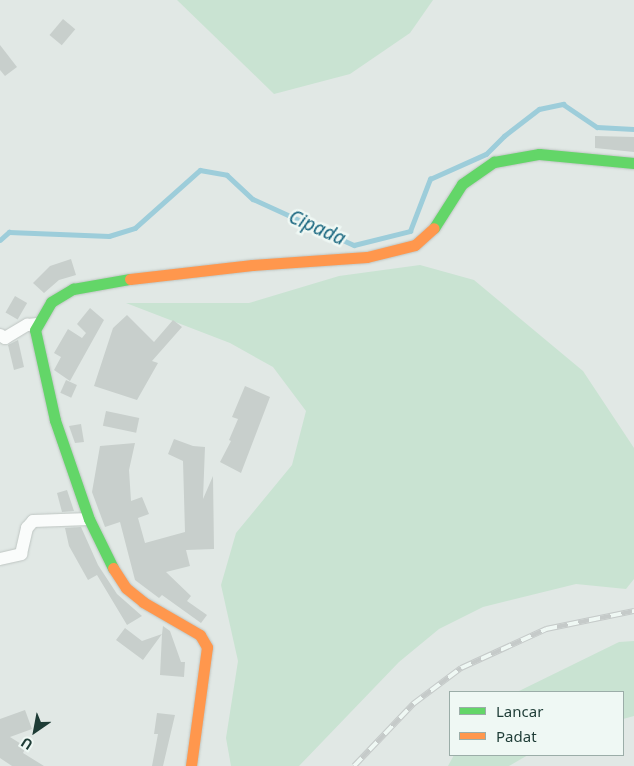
<!DOCTYPE html>
<html>
<head>
<meta charset="utf-8">
<style>
	body { margin:0 }
	#map { position:relative; width:634px; height:766px; overflow:hidden; background:#e1e8e5; font-family:"Noto Sans",sans-serif }
	div>[style] { position:absolute }
	.green>* { inset:0; background:#c9e3d2 }
	.stream>* { height:4.5px; margin:-2.25px; padding:0 2.25px; transform-origin:2.25px; border-radius:2.25px; background:#9dcdda }
	.building>* { inset:0; background:#c8cfcc; transform-origin:0 0 }
	.roads { filter:drop-shadow(0 0 1px #bec5c2) drop-shadow(0 0 1px #bec5c2) }
	.street>* { height:12px; margin:-6px; padding:0 6px; transform-origin:6px; border-radius:6px; background:#fafcfb }
	.fast>* { height:11px; margin:-5.5px; padding:0 5.5px; transform-origin:5.5px; border-radius:5.5px; background:#63d668 }
	.slow>* { height:11px; margin:-5.5px; padding:0 5.5px; transform-origin:5.5px; border-radius:5.5px; background:#ff974d }
	.rail>* { height:5.5px; margin-top:-2.75px; transform-origin:0; background:repeating-linear-gradient(90deg,#eff8f4 0 11px,#c5cac9 0 22px); box-sizing:border-box; border-block:1px solid #c5cac9 }
	span { translate:-50% -50%; white-space:nowrap; text-align:center; line-height:1.15; -webkit-text-stroke:5px #eff8f4; paint-order:stroke }
	.water-label { font-size:19px; color:#14637d; font-style:italic }
	.legend { position:absolute; left:449px; top:691px; width:175px; height:65px; box-sizing:border-box; background:#eff8f4; border:1px solid #9bada8; margin:0; padding:6px 9px; list-style:none; font-size:15px; color:#1e3c36 }
	.legend li { display:flex; align-items:center; gap:10px; height:25px }
	.legend b { width:25px; border:1px solid #9bada8 }
	.north { position:absolute; left:10px; top:706px; width:50px; height:50px; -webkit-text-stroke:4px #eff8f4; paint-order:stroke; rotate:213deg; font-size:14px; font-weight:700; line-height:20px; text-align:center; color:#1e3c36 }
	.north::after { content:''; display:block; margin:auto; width:18px; height:22px; background:#1e3c36; clip-path:polygon(50% 0,100% 100%,50% 72%,0 100%) }
</style>
</head>
<body>
<div id="map">
	<div class="green">
		<i style="clip-path:polygon(177px 0,433px 0,410px 33px,350px 74px,274px 94px)"></i>
		<i style="clip-path:polygon(420px 265px,474px 280px,583px 371px,634px 448px,634px 579px,626px 589px,576px 584px,483px 607px,439px 629px,399px 662px,299px 766px,231px 766px,226px 738px,238px 661px,221px 585px,236px 533px,292px 465px,306px 411px,273px 367px,230px 343px,126px 303px,249px 303px,339px 276px)"></i>
		<i style="clip-path:polygon(634px 641px,634px 716px,623px 719px,623px 692px,517px 692px,619px 642px)"></i>
		<i style="clip-path:polygon(454px 755px,528px 755px,509px 766px,448px 766px)"></i>
	</div>
	<div class="stream">
		<i style="left:0;top:240px;width:12px;rotate:-42deg"></i>
		<i style="left:9px;top:232px;width:100px;rotate:2.3deg"></i>
		<i style="left:109px;top:236px;width:27px;rotate:-17deg"></i>
		<i style="left:135px;top:228px;width:87px;rotate:-41.7deg"></i>
		<i style="left:200px;top:170px;width:27px;rotate:10deg"></i>
		<i style="left:227px;top:175px;width:35px;rotate:43deg"></i>
		<i style="left:253px;top:199px;width:111px;rotate:24.5deg"></i>
		<i style="left:354px;top:245px;width:58px;rotate:-14deg"></i>
		<i style="left:410px;top:231px;width:56px;rotate:-69deg"></i>
		<i style="left:430px;top:179px;width:61px;rotate:-24.1deg"></i>
		<i style="left:486px;top:154px;width:25px;rotate:-45deg"></i>
		<i style="left:504px;top:136px;width:44px;rotate:-37.6deg"></i>
		<i style="left:539px;top:109px;width:25px;rotate:-12deg"></i>
		<i style="left:563px;top:104px;width:41px;rotate:34.1deg"></i>
		<i style="left:597px;top:127px;width:37px;rotate:3deg"></i>
	</div>
	<div class="building">
		<i style="left:63px;top:19px;width:16px;height:21px;rotate:40deg"></i>
		<i style="clip-path:polygon(0 45px,17px 67px,5px 76px,0 70px)"></i>
		<i style="clip-path:polygon(595px 136px,634px 137px,634px 152px,595px 148px)"></i>
		<i style="clip-path:polygon(71px 259px,76px 275px,59px 280px,44px 293px,33px 283px,50px 266px)"></i>
		<i style="left:15px;top:296px;width:14px;height:19px;rotate:30deg"></i>
		<i style="clip-path:polygon(90px 308px,104px 320px,70px 381px,54px 370px,61px 357px,54px 353px,68px 329px,82px 338px,86px 333px,77px 324px)"></i>
		<i style="clip-path:polygon(127px 315px,154px 342px,173px 320px,182px 327px,152px 361px,158px 363px,137px 400px,94px 386px,113px 328px)"></i>
		<i style="clip-path:polygon(18px 340px,24px 367px,14px 370px,8px 345px)"></i>
		<i style="left:66px;top:380px;width:12px;height:14px;rotate:24deg"></i>
		<i style="clip-path:polygon(245px 386px,270px 397px,241px 473px,220px 462px,231px 441px,229px 440px,238px 419px,232px 417px)"></i>
		<i style="left:106px;top:411px;width:34px;height:15px;rotate:12deg"></i>
		<i style="clip-path:polygon(81px 424px,84px 442px,75px 443px,69px 426px)"></i>
		<i style="clip-path:polygon(174px 439px,193px 446px,205px 447px,203px 499px,213px 476px,214px 549px,186px 550px,190px 566px,166px 572px,191px 596px,187px 601px,207px 615px,201px 623px,162px 595px,159px 598px,135px 580px,120px 522px,105px 527px,89px 484px,92px 492px,100px 446px,135px 443px,129px 470px,131px 501px,142px 497px,149px 514px,138px 518px,145px 543px,185px 532px,183px 461px,168px 454px)"></i>
		<i style="clip-path:polygon(67px 490px,74px 511px,62px 512px,57px 493px)"></i>
		<i style="clip-path:polygon(81px 527px,98px 565px,117px 594px,142px 616px,127px 625px,97px 575px,88px 580px,69px 546px,65px 528px)"></i>
		<i style="clip-path:polygon(163px 626px,170px 631px,181px 662px,185px 662px,184px 677px,160px 675px,162px 634px,143px 660px,116px 640px,125px 628px,142px 641px,162px 634px)"></i>
		<i style="clip-path:polygon(25px 710px,32px 729px,10px 737px,26px 747px,23px 753px,44px 766px,12px 766px,0 758px,0 719px)"></i>
		<i style="clip-path:polygon(157px 713px,175px 715px,163px 766px,152px 766px,158px 734px,154px 734px)"></i>
	</div>
	<div class="roads">
		<div class="street">
			<i style="left:0;top:335px;width:6px;rotate:31deg"></i>
			<i style="left:5px;top:338px;width:26px;rotate:-31deg"></i>
			<i style="left:27px;top:325px;width:11px;rotate:-5deg"></i>
			<i style="left:0;top:559px;width:22px;rotate:-13deg"></i>
			<i style="left:21px;top:554px;width:27px;rotate:-77deg"></i>
			<i style="left:27px;top:528px;width:9px;rotate:-49deg"></i>
			<i style="left:33px;top:521px;width:56px;rotate:-2deg"></i>
		</div>
		<div class="fast">
			<i style="left:434px;top:228px;width:52px;rotate:-57.5deg"></i>
			<i style="left:462px;top:184px;width:39px;rotate:-35deg"></i>
			<i style="left:494px;top:162px;width:46px;rotate:-10.1deg"></i>
			<i style="left:539px;top:154px;width:95px;rotate:5.4deg"></i>
			<i style="left:113px;top:568px;width:55px;rotate:-116.1deg"></i>
			<i style="left:89px;top:519px;width:105px;rotate:-109deg"></i>
			<i style="left:55px;top:420px;width:92px;rotate:-102.5deg"></i>
			<i style="left:35px;top:330px;width:32px;rotate:-60deg"></i>
			<i style="left:51px;top:302px;width:26px;rotate:-31deg"></i>
			<i style="left:73px;top:289px;width:58px;rotate:-10deg"></i>
		</div>
		<div class="slow">
			<i style="left:130px;top:279px;width:123px;rotate:-6.5deg"></i>
			<i style="left:252px;top:265px;width:115px;rotate:-4deg"></i>
			<i style="left:367px;top:257px;width:49px;rotate:-14deg"></i>
			<i style="left:415px;top:245px;width:25px;rotate:-42deg"></i>
			<i style="left:113px;top:568px;width:24px;rotate:57deg"></i>
			<i style="left:126px;top:588px;width:22px;rotate:39deg"></i>
			<i style="left:143px;top:602px;width:66px;rotate:30.1deg"></i>
			<i style="left:200px;top:635px;width:14px;rotate:60deg"></i>
			<i style="left:207px;top:647px;width:120px;rotate:97.7deg"></i>
		</div>
	</div>
	<div class="rail">
		<i style="left:354px;top:766px;width:86px;rotate:-46.4deg"></i>
		<i style="left:413px;top:704px;width:60px;rotate:-36.9deg"></i>
		<i style="left:461px;top:668px;width:94px;rotate:-24.6deg"></i>
		<i style="left:546px;top:629px;width:90px;rotate:-11.6deg"></i>
	</div>
	<div class="water-label">
		<span style="left:317px;top:228px;rotate:24deg">Cipada</span>
	</div>
	<ul class="legend">
	<li><b style="height:6px;background:#63d668"></b>Lancar</li>
	<li><b style="height:6px;background:#ff974d"></b>Padat</li>
	</ul>
	<div class="north">U</div>
</div>
</body>
</html>
